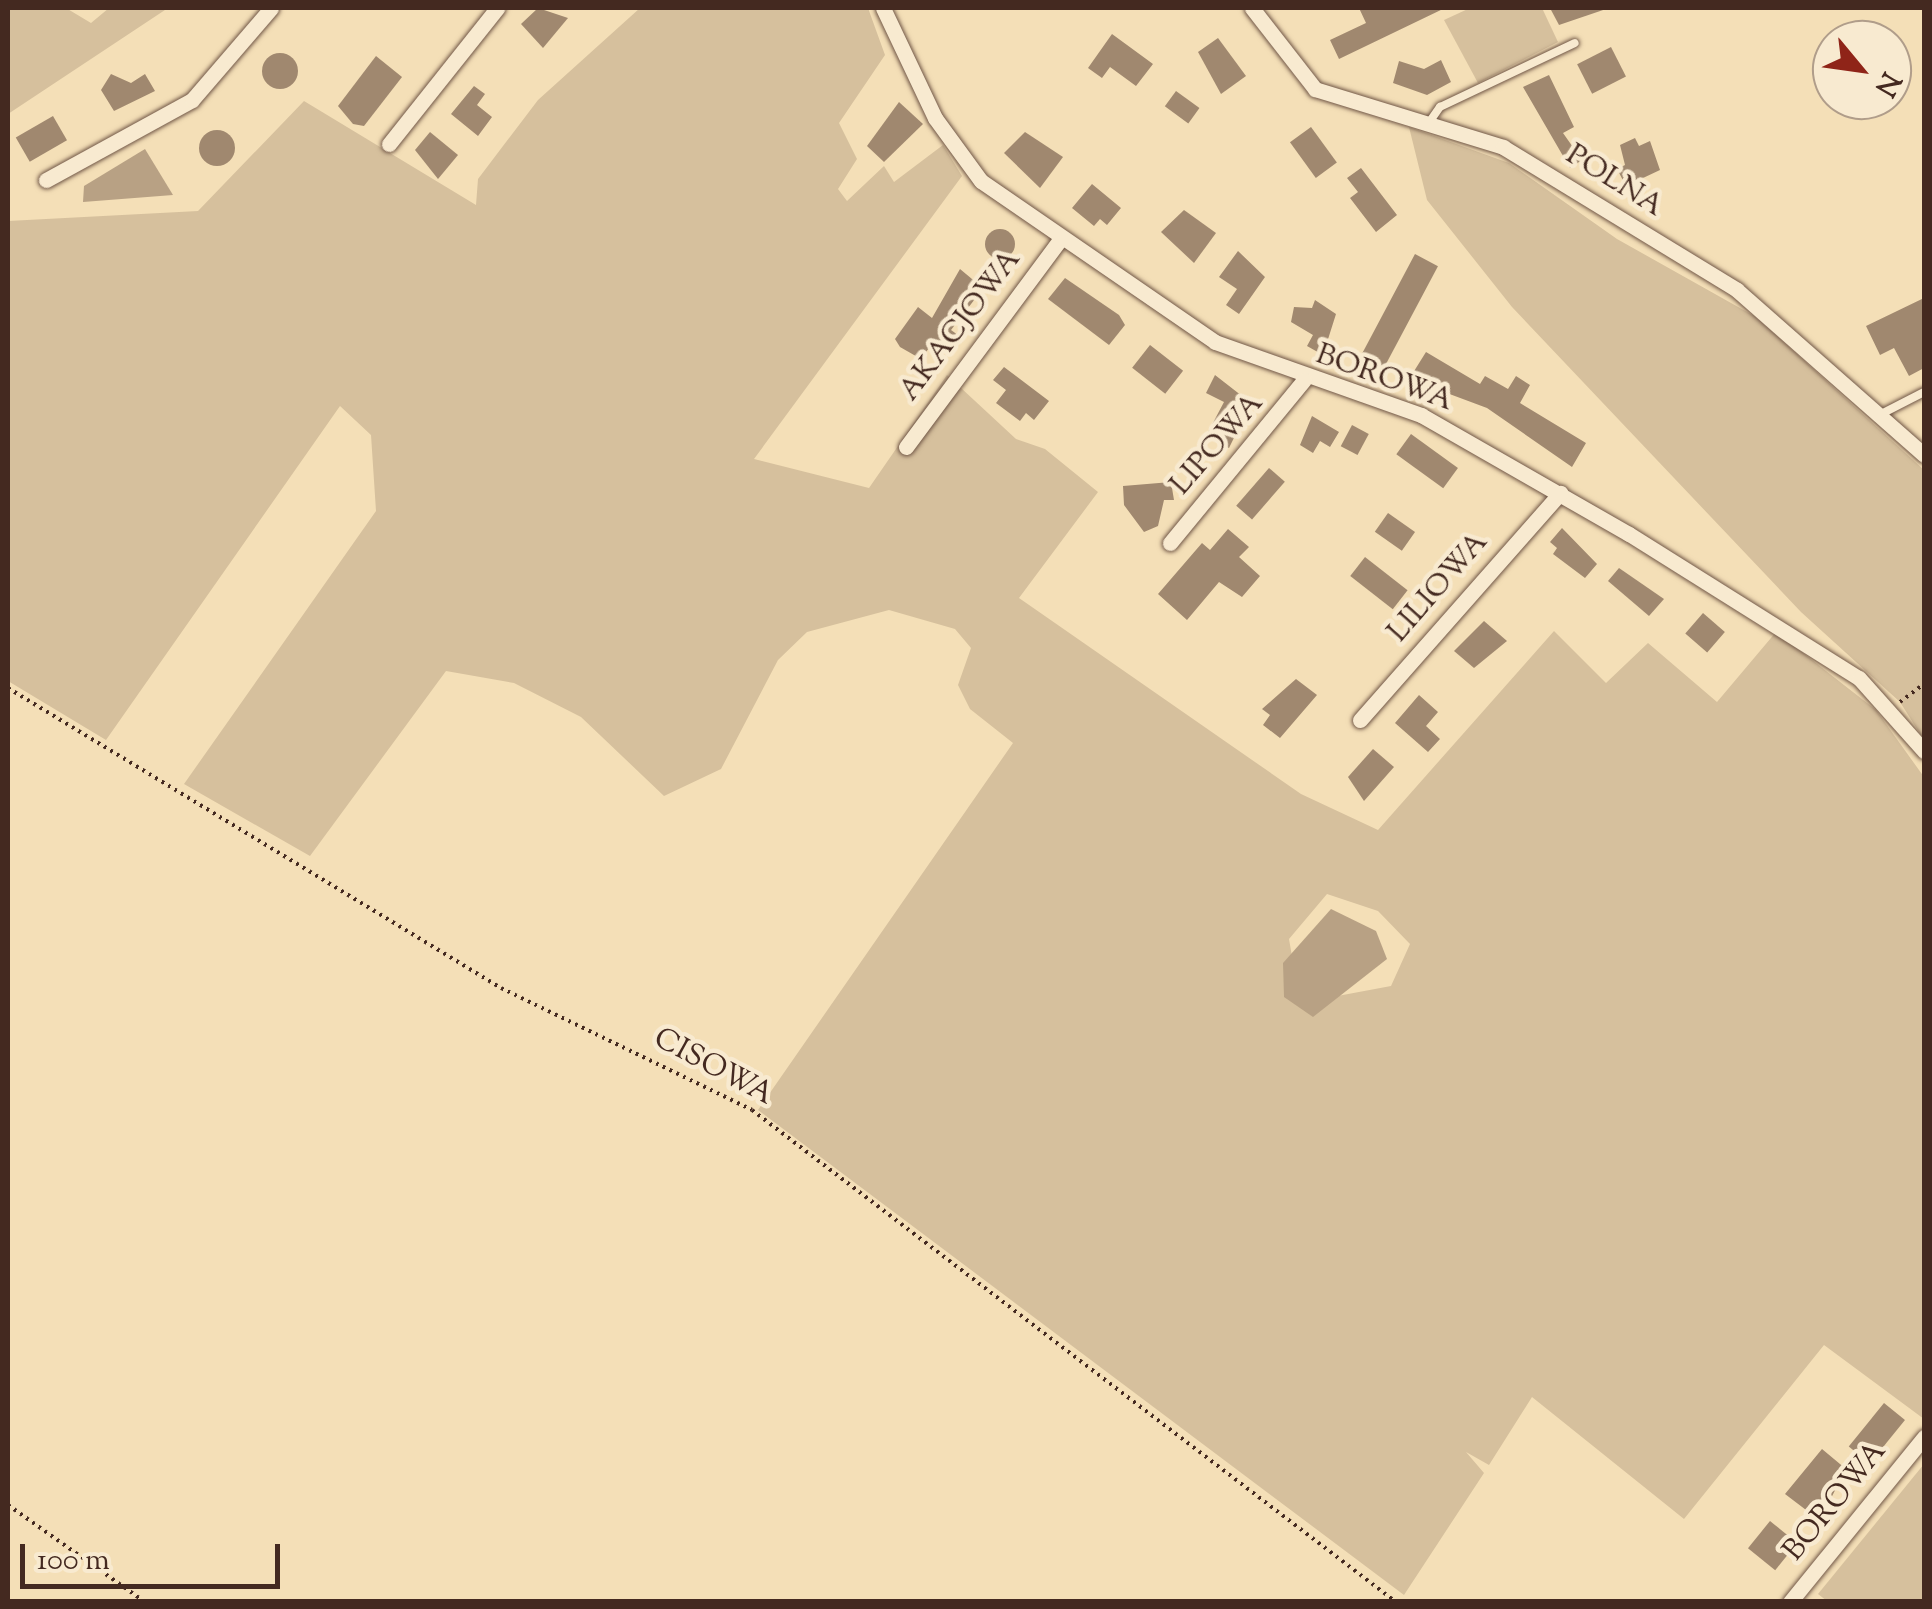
<!DOCTYPE html>
<html>
<head>
<meta charset="utf-8">
<style>
	body { margin:0 }
	#map { position:relative; width:1932px; height:1609px; overflow:hidden; background:#f4dfb7; font-family:"Sorts Mill Goudy",serif }
	div>[style] { position:absolute }
	.green>* { inset:0; background:#d6c09d }
	.water>* { inset:0; background:#b8a184 }
	.building>* { inset:0; background:#a0886f; transform-origin:0 0 }
	.round { border-radius:50% }
	.path>* { height:4px; margin-top:-2px; transform-origin:0; background:repeating-linear-gradient(90deg,#442920 0 2.5px,transparent 0 7.5px) }
	.roads { filter:drop-shadow(0 0 2px #705646) drop-shadow(0 0 2px #705646) }
	.lane>* { height:8px; margin:-4px; padding:0 4px; transform-origin:4px; border-radius:4px; background:#f8ead0 }
	.street>* { height:15px; margin:-7.5px; padding:0 7.5px; transform-origin:7.5px; border-radius:7.5px; background:#f8ead0 }
	span { translate:-50% -50%; white-space:nowrap; text-align:center; line-height:1.15; -webkit-text-stroke:9px #f8ead0; paint-order:stroke }
	.street-label { font-size:30px; color:#442920 }
	.frame { position:absolute; inset:0; border:10px solid #442920; pointer-events:none }
	.north { position:absolute; left:1812px; top:20px; width:100px; height:100px; box-sizing:border-box; background:#f8ead0; border:2px solid #b09d8a; border-radius:50%; rotate:119deg; font-size:28px; font-weight:700; line-height:40px; text-align:center; color:#442920 }
	.north::after { content:''; display:block; margin:auto; width:35px; height:45px; background:#8f2418; clip-path:polygon(50% 0,100% 100%,50% 72%,0 100%) }
	.scale { position:absolute; left:20px; top:1544px; width:260px; height:45px; box-sizing:border-box; border:5px solid #442920; border-top:0; padding-left:12px; font-size:30px; line-height:35px; white-space:nowrap; color:#442920; -webkit-text-stroke:8px #f8ead0; paint-order:stroke }
</style>
</head>
<body>
<div id="map">
	<div class="green">
		<i style="clip-path:polygon(8px 8px,66px 8px,91px 23px,109px 8px,168px 8px,8px 114px)"></i>
		<i style="clip-path:polygon(evenodd,640px 8px,868px 8px,885px 55px,839px 123px,857px 159px,838px 189px,847px 201px,884px 166px,894px 182px,943px 145px,962px 176px,754px 459px,869px 488px,947px 375px,1016px 439px,1045px 449px,1098px 492px,1019px 598px,1301px 794px,1378px 830px,1554px 631px,1606px 683px,1648px 643px,1717px 702px,1776px 632px,1876px 710px,1924px 777px,1924px 1419px,1824px 1345px,1684px 1519px,1532px 1397px,1489px 1465px,1466px 1452px,1484px 1473px,1404px 1595px,758px 1110px,1013px 743px,970px 709px,958px 685px,971px 648px,955px 629px,889px 610px,807px 632px,778px 660px,721px 769px,664px 796px,581px 717px,514px 683px,446px 671px,310px 856px,184px 784px,376px 511px,371px 435px,340px 406px,106px 740px,8px 681px,8px 221px,198px 211px,304px 101px,476px 205px,478px 179px,538px 100px,640px 8px,1327px 894px,1378px 911px,1410px 944px,1391px 986px,1300px 1003px,1289px 939px,1327px 894px)"></i>
		<i style="clip-path:polygon(1470px 8px,1542px 8px,1558px 42px,1478px 83px,1444px 20px)"></i>
		<i style="clip-path:polygon(1409px 127px,1509px 163px,1617px 239px,1756px 317px,1924px 470px,1924px 740px,1900px 702px,1801px 612px,1512px 307px,1427px 200px)"></i>
		<i style="clip-path:polygon(1924px 1464px,1924px 1601px,1827px 1601px,1818px 1594px)"></i>
	</div>
	<div class="water">
		<i style="clip-path:polygon(145px 149px,173px 195px,83px 202px,84px 186px)"></i>
		<i style="clip-path:polygon(1331px 909px,1376px 931px,1387px 959px,1313px 1017px,1284px 997px,1283px 963px)"></i>
	</div>
	<div class="building">
		<i style="clip-path:polygon(538px 8px,568px 18px,543px 48px,521px 24px)"></i>
		<i style="clip-path:polygon(1359px 8px,1445px 8px,1339px 59px,1330px 40px,1366px 23px)"></i>
		<i style="clip-path:polygon(1550px 8px,1609px 8px,1559px 25px)"></i>
		<i style="clip-path:polygon(1112px 34px,1153px 64px,1136px 86px,1110px 67px,1102px 78px,1088px 68px)"></i>
		<i style="clip-path:polygon(1218px 38px,1246px 76px,1221px 94px,1198px 52px)"></i>
		<i style="left:1611px;top:47px;width:33px;height:38px;rotate:63deg"></i>
		<i class="round" style="left:262px;top:53px;width:36px;height:36px"></i>
		<i style="clip-path:polygon(376px 56px,402px 77px,364px 126px,353px 124px,338px 106px)"></i>
		<i style="clip-path:polygon(1441px 60px,1451px 82px,1427px 95px,1393px 83px,1399px 61px,1424px 69px)"></i>
		<i style="clip-path:polygon(111px 74px,131px 83px,145px 74px,155px 91px,114px 111px,101px 90px)"></i>
		<i style="clip-path:polygon(1549px 75px,1574px 127px,1563px 133px,1582px 160px,1570px 168px,1523px 87px)"></i>
		<i style="clip-path:polygon(474px 86px,485px 94px,477px 105px,492px 117px,478px 136px,451px 114px)"></i>
		<i style="left:1176px;top:91px;width:29px;height:19px;rotate:36deg"></i>
		<i style="clip-path:polygon(899px 102px,923px 124px,884px 162px,867px 146px)"></i>
		<i style="left:53px;top:116px;width:28px;height:43px;rotate:60deg"></i>
		<i style="left:1311px;top:127px;width:44px;height:26px;rotate:54deg"></i>
		<i class="round" style="left:199px;top:130px;width:36px;height:36px"></i>
		<i style="clip-path:polygon(430px 132px,458px 155px,438px 179px,415px 150px)"></i>
		<i style="clip-path:polygon(1025px 132px,1063px 157px,1040px 188px,1004px 153px)"></i>
		<i style="clip-path:polygon(1635px 138px,1639px 146px,1650px 141px,1660px 170px,1626px 186px,1617px 169px,1625px 165px,1620px 145px)"></i>
		<i style="clip-path:polygon(1361px 168px,1397px 215px,1376px 232px,1350px 198px,1358px 192px,1347px 178px)"></i>
		<i style="clip-path:polygon(1092px 184px,1121px 208px,1107px 225px,1100px 219px,1094px 226px,1072px 208px)"></i>
		<i style="clip-path:polygon(1184px 210px,1216px 233px,1194px 263px,1161px 232px)"></i>
		<i class="round" style="left:985px;top:229px;width:30px;height:30px"></i>
		<i style="clip-path:polygon(1238px 251px,1265px 277px,1239px 314px,1226px 305px,1237px 289px,1219px 277px)"></i>
		<i style="left:1415px;top:254px;width:26px;height:120px;rotate:28deg"></i>
		<i style="clip-path:polygon(960px 269px,978px 284px,978px 295px,951px 330px,962px 338px,952px 353px,934px 341px,921px 359px,900px 347px,895px 339px,918px 307px,932px 318px)"></i>
		<i style="clip-path:polygon(1065px 278px,1119px 315px,1125px 325px,1109px 345px,1048px 299px)"></i>
		<i style="clip-path:polygon(1924px 298px,1924px 368px,1909px 376px,1894px 348px,1880px 355px,1866px 326px)"></i>
		<i style="clip-path:polygon(1315px 300px,1336px 314px,1323px 355px,1307px 346px,1313px 335px,1291px 322px,1294px 307px,1312px 308px)"></i>
		<i style="left:1150px;top:345px;width:42px;height:29px;rotate:38deg"></i>
		<i style="clip-path:polygon(1426px 352px,1480px 384px,1485px 376px,1508px 389px,1516px 376px,1530px 385px,1520px 403px,1586px 443px,1572px 467px,1487px 408px,1420px 383px,1411px 376px)"></i>
		<i style="clip-path:polygon(1004px 367px,1049px 401px,1034px 420px,1026px 413px,1020px 421px,996px 403px,1006px 390px,993px 380px)"></i>
		<i style="clip-path:polygon(1215px 375px,1251px 403px,1229px 448px,1206px 436px,1224px 402px,1206px 393px)"></i>
		<i style="clip-path:polygon(1312px 416px,1339px 432px,1330px 447px,1320px 441px,1313px 453px,1300px 445px)"></i>
		<i style="left:1352px;top:425px;width:19px;height:24px;rotate:28deg"></i>
		<i style="left:1411px;top:434px;width:58px;height:25px;rotate:36deg"></i>
		<i style="left:1269px;top:468px;width:21px;height:50px;rotate:41deg"></i>
		<i style="clip-path:polygon(1171px 482px,1174px 500px,1164px 500px,1158px 526px,1144px 532px,1124px 505px,1123px 486px)"></i>
		<i style="left:1388px;top:513px;width:33px;height:23px;rotate:35deg"></i>
		<i style="clip-path:polygon(1562px 528px,1597px 564px,1585px 578px,1553px 554px,1557px 548px,1550px 542px)"></i>
		<i style="clip-path:polygon(1228px 529px,1249px 547px,1239px 557px,1260px 576px,1242px 597px,1219px 582px,1187px 620px,1158px 594px,1202px 543px,1210px 550px)"></i>
		<i style="left:1365px;top:557px;width:54px;height:24px;rotate:38deg"></i>
		<i style="clip-path:polygon(1619px 568px,1664px 599px,1649px 616px,1608px 581px)"></i>
		<i style="left:1703px;top:613px;width:29px;height:27px;rotate:41deg"></i>
		<i style="clip-path:polygon(1484px 621px,1507px 641px,1474px 668px,1454px 651px)"></i>
		<i style="clip-path:polygon(1296px 679px,1317px 695px,1280px 738px,1263px 725px,1270px 715px,1262px 709px)"></i>
		<i style="clip-path:polygon(1419px 695px,1438px 712px,1426px 726px,1440px 739px,1428px 752px,1395px 723px)"></i>
		<i style="clip-path:polygon(1373px 749px,1394px 767px,1364px 801px,1348px 777px)"></i>
		<i style="left:1884px;top:1403px;width:27px;height:56px;rotate:39deg"></i>
		<i style="clip-path:polygon(1822px 1449px,1846px 1469px,1828px 1504px,1822px 1499px,1810px 1513px,1785px 1494px)"></i>
		<i style="left:1770px;top:1521px;width:35px;height:35px;rotate:39deg"></i>
	</div>
	<div class="path">
		<i style="left:8px;top:688px;width:577px;rotate:31.32deg"></i>
		<i style="left:501px;top:988px;width:279px;rotate:25.9deg"></i>
		<i style="left:752px;top:1110px;width:810px;rotate:37.38deg"></i>
		<i style="left:1900px;top:702px;width:30px;rotate:-37deg"></i>
		<i style="left:8px;top:1505px;width:168px;rotate:35.3deg"></i>
	</div>
	<div class="roads">
		<div class="lane">
			<i style="left:1428px;top:124px;width:21px;rotate:-55deg"></i>
			<i style="left:1440px;top:107px;width:149px;rotate:-25.4deg"></i>
			<i style="left:1885px;top:412px;width:44px;rotate:-27.1deg"></i>
		</div>
		<div class="street">
			<i style="left:883px;top:8px;width:122px;rotate:64.7deg"></i>
			<i style="left:935px;top:118px;width:78px;rotate:53.9deg"></i>
			<i style="left:981px;top:181px;width:284px;rotate:34.5deg"></i>
			<i style="left:1215px;top:342px;width:219px;rotate:19.5deg"></i>
			<i style="left:1421px;top:415px;width:240px;rotate:29.8deg"></i>
			<i style="left:1629px;top:534px;width:271px;rotate:32.1deg"></i>
			<i style="left:1859px;top:678px;width:98px;rotate:48.3deg"></i>
			<i style="left:1252px;top:8px;width:103px;rotate:52.1deg"></i>
			<i style="left:1315px;top:89px;width:197px;rotate:17.1deg"></i>
			<i style="left:1503px;top:147px;width:274px;rotate:31.4deg"></i>
			<i style="left:1737px;top:290px;width:249px;rotate:41.4deg"></i>
			<i style="left:389px;top:144px;width:174px;rotate:-51.5deg"></i>
			<i style="left:46px;top:180px;width:166px;rotate:-28.7deg"></i>
			<i style="left:192px;top:100px;width:121px;rotate:-49.3deg"></i>
			<i style="left:906px;top:447px;width:260px;rotate:-53.4deg"></i>
			<i style="left:1170px;top:543px;width:211px;rotate:-50.6deg"></i>
			<i style="left:1360px;top:720px;width:303px;rotate:-48.6deg"></i>
			<i style="left:1790px;top:1602px;width:213px;rotate:-50.9deg"></i>
		</div>
	</div>
	<div class="street-label">
		<span style="left:1614px;top:182px;rotate:32deg">POLNA</span>
		<span style="left:961px;top:326px;rotate:-53deg">AKACJOWA</span>
		<span style="left:1384px;top:379px;rotate:20deg">BOROWA</span>
		<span style="left:1218px;top:445px;rotate:-49deg">LIPOWA</span>
		<span style="left:1439px;top:588px;rotate:-49deg">LILIOWA</span>
		<span style="left:713px;top:1068px;rotate:28deg">CISOWA</span>
		<span style="left:1836px;top:1502px;rotate:-51deg">BOROWA</span>
	</div>
	<div class="frame"></div>
	<div class="north">N</div>
	<div class="scale">100 m</div>
</div>
</body>
</html>
